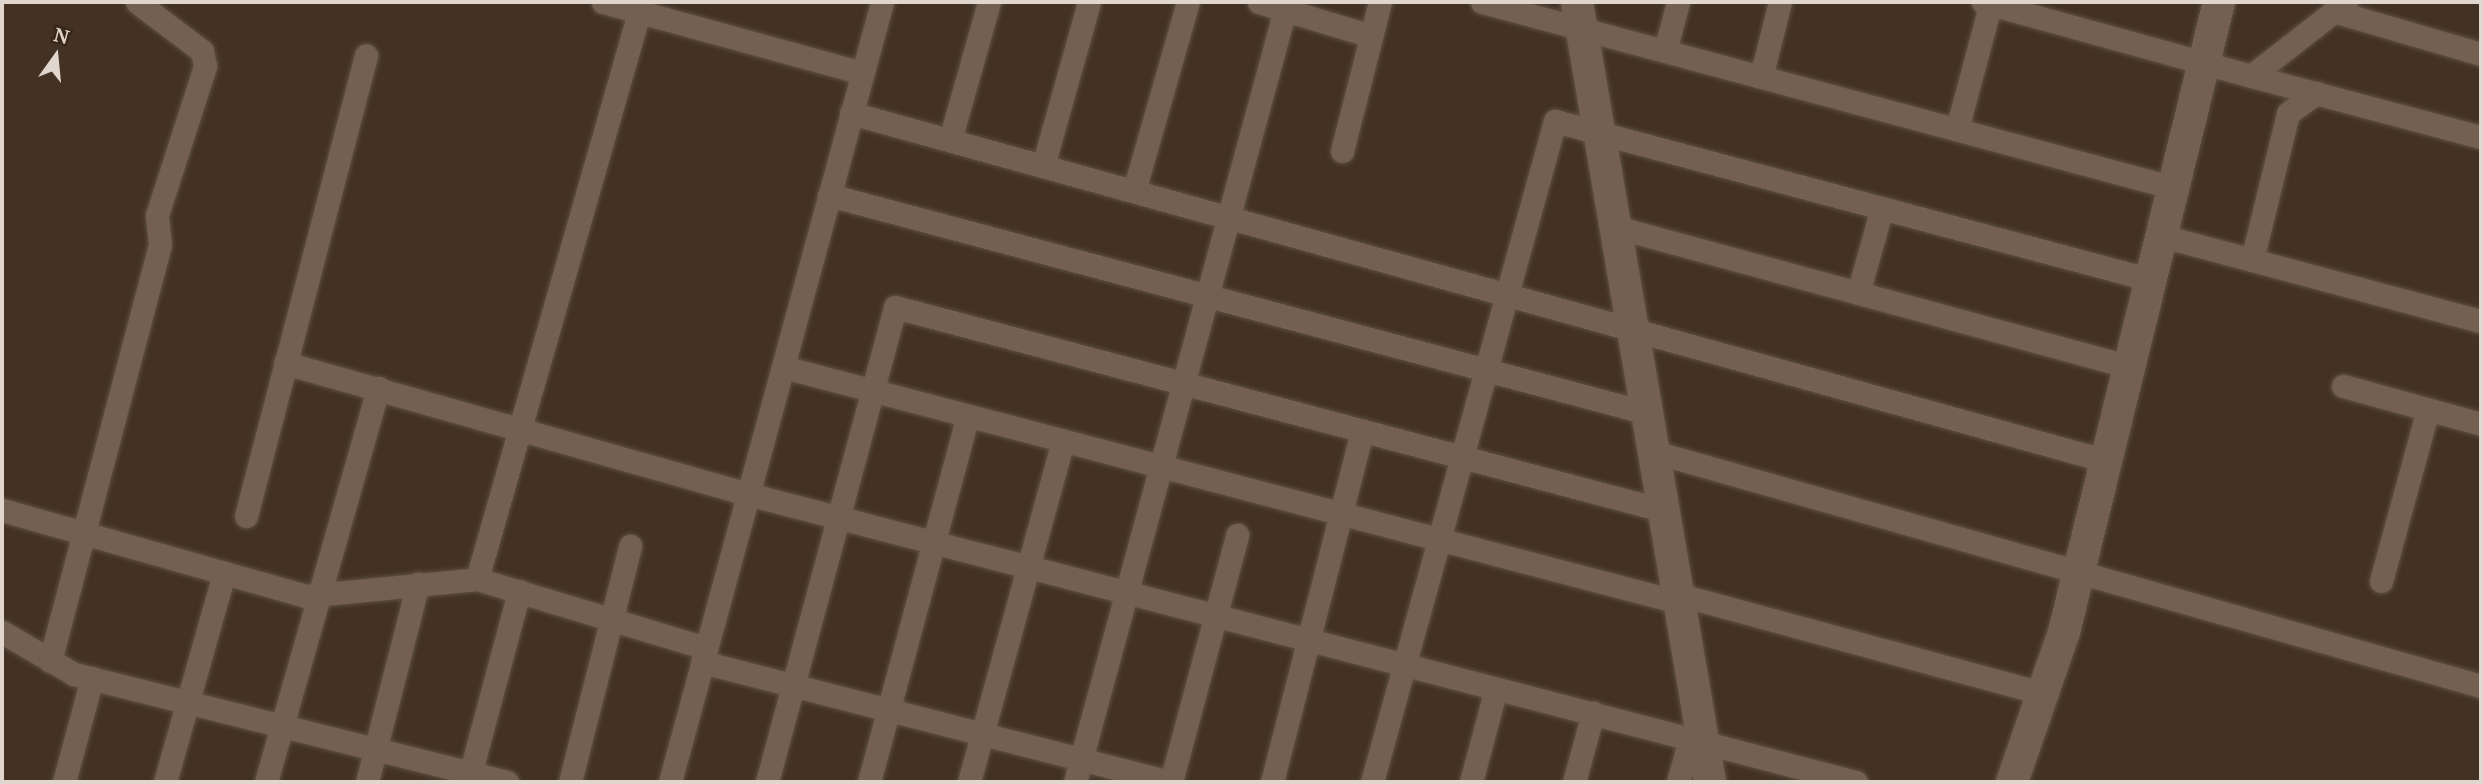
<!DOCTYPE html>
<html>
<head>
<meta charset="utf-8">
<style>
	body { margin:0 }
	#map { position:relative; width:2483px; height:784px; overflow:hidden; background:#433224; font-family:"Noto Serif",serif }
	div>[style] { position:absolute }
	.roads { filter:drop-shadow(0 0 2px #5d4f42) drop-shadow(0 0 2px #5d4f42) }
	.street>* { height:23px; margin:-11.5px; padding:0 11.5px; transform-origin:11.5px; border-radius:11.5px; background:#736050 }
	.secondary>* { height:32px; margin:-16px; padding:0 16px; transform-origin:16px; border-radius:16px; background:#736050 }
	span { translate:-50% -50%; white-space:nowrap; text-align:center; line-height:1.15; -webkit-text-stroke:5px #39281a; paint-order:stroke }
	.frame { position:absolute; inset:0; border:4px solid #e1d6cd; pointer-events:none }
	.north { position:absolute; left:21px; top:21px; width:70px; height:70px; -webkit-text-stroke:5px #39281a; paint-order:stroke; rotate:15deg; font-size:19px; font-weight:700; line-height:28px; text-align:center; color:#e1d6cd }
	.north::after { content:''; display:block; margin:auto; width:24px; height:32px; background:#e1d6cd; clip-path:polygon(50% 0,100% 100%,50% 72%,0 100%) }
</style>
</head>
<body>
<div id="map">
	<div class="roads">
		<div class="street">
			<i style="left:603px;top:2px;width:269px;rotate:15.3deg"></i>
			<i style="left:1259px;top:2px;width:117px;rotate:16.9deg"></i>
			<i style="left:1482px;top:2px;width:713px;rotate:15.03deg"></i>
			<i style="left:1983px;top:2px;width:278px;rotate:15.4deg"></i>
			<i style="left:2251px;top:76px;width:120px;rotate:-37.9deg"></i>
			<i style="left:2333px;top:11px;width:154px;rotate:16.2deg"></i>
			<i style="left:1665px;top:51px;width:51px;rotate:-75.1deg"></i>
			<i style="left:2251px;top:76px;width:238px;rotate:14.9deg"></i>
			<i style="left:1761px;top:77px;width:77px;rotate:-75.8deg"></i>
			<i style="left:851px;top:113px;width:1299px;rotate:15.49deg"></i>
			<i style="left:1957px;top:129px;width:131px;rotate:-75deg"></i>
			<i style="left:950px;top:140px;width:143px;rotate:-74.2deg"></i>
			<i style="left:1342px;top:151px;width:154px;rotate:-75.7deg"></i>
			<i style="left:1043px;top:166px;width:170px;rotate:-74.3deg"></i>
			<i style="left:1134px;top:191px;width:197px;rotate:-74.1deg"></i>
			<i style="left:829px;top:195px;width:843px;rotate:14.91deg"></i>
			<i style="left:1612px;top:226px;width:534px;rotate:15.21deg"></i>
			<i style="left:2159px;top:235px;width:333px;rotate:15deg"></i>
			<i style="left:2252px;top:260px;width:151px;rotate:-76.2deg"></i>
			<i style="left:2288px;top:113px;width:35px;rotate:-35deg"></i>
			<i style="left:1858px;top:293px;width:88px;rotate:-74.2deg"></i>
			<i style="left:285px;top:363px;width:481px;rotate:15.8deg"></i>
			<i style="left:748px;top:494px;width:1145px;rotate:14.57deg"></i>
			<i style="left:783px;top:367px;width:925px;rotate:14.71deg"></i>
			<i style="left:2343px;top:386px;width:143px;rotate:15.4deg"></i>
			<i style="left:1651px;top:451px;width:863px;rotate:15.81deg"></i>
			<i style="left:2px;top:510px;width:315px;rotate:15.8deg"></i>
			<i style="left:305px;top:596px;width:173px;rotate:-5.6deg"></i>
			<i style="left:477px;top:579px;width:239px;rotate:16.8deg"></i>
			<i style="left:246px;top:516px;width:476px;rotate:-75.4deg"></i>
			<i style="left:477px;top:579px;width:600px;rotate:-74.04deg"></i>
			<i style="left:2381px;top:581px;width:178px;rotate:-74.7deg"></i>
			<i style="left:1677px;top:594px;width:378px;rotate:15.2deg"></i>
			<i style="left:2px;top:632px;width:83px;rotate:30.3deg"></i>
			<i style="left:74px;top:674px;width:446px;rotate:14deg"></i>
			<i style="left:50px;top:661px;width:430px;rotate:-75.2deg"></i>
			<i style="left:160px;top:245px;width:30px;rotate:-96deg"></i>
			<i style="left:157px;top:215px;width:157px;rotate:-72.1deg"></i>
			<i style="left:205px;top:66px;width:15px;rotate:-101deg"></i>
			<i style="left:202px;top:51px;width:81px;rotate:-143deg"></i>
			<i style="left:702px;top:662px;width:482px;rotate:14.4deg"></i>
			<i style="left:64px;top:782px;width:108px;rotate:-74.9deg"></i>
			<i style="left:165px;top:782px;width:217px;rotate:-74.2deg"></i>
			<i style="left:266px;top:782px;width:410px;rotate:-74.1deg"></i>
			<i style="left:367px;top:782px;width:205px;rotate:-75.6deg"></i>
			<i style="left:468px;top:782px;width:198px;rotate:-75deg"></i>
			<i style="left:570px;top:782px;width:244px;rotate:-75.7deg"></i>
			<i style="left:670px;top:782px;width:808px;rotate:-74.79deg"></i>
			<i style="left:767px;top:782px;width:492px;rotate:-74.9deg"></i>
			<i style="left:895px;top:307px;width:793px;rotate:14.82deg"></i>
			<i style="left:869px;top:782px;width:379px;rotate:-74.9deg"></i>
			<i style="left:969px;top:782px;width:354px;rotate:-74.6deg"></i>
			<i style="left:1075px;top:782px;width:808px;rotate:-74.79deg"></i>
			<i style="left:1171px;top:782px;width:256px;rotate:-75deg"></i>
			<i style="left:1272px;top:782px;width:362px;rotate:-75.6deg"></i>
			<i style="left:1372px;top:782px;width:686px;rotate:-74.53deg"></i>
			<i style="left:1555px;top:121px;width:614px;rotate:14.92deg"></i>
			<i style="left:1471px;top:782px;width:96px;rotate:-75deg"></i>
			<i style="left:1574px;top:782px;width:72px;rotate:-74.6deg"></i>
			<i style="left:1678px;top:782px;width:45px;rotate:-74.4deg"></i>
		</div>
		<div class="secondary">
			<i style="left:1577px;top:2px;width:791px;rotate:80.32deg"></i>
			<i style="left:2012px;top:782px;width:159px;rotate:-70.9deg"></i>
			<i style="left:2064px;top:632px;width:649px;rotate:-76.18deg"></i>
		</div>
	</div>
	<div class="frame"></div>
	<div class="north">N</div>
</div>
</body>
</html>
